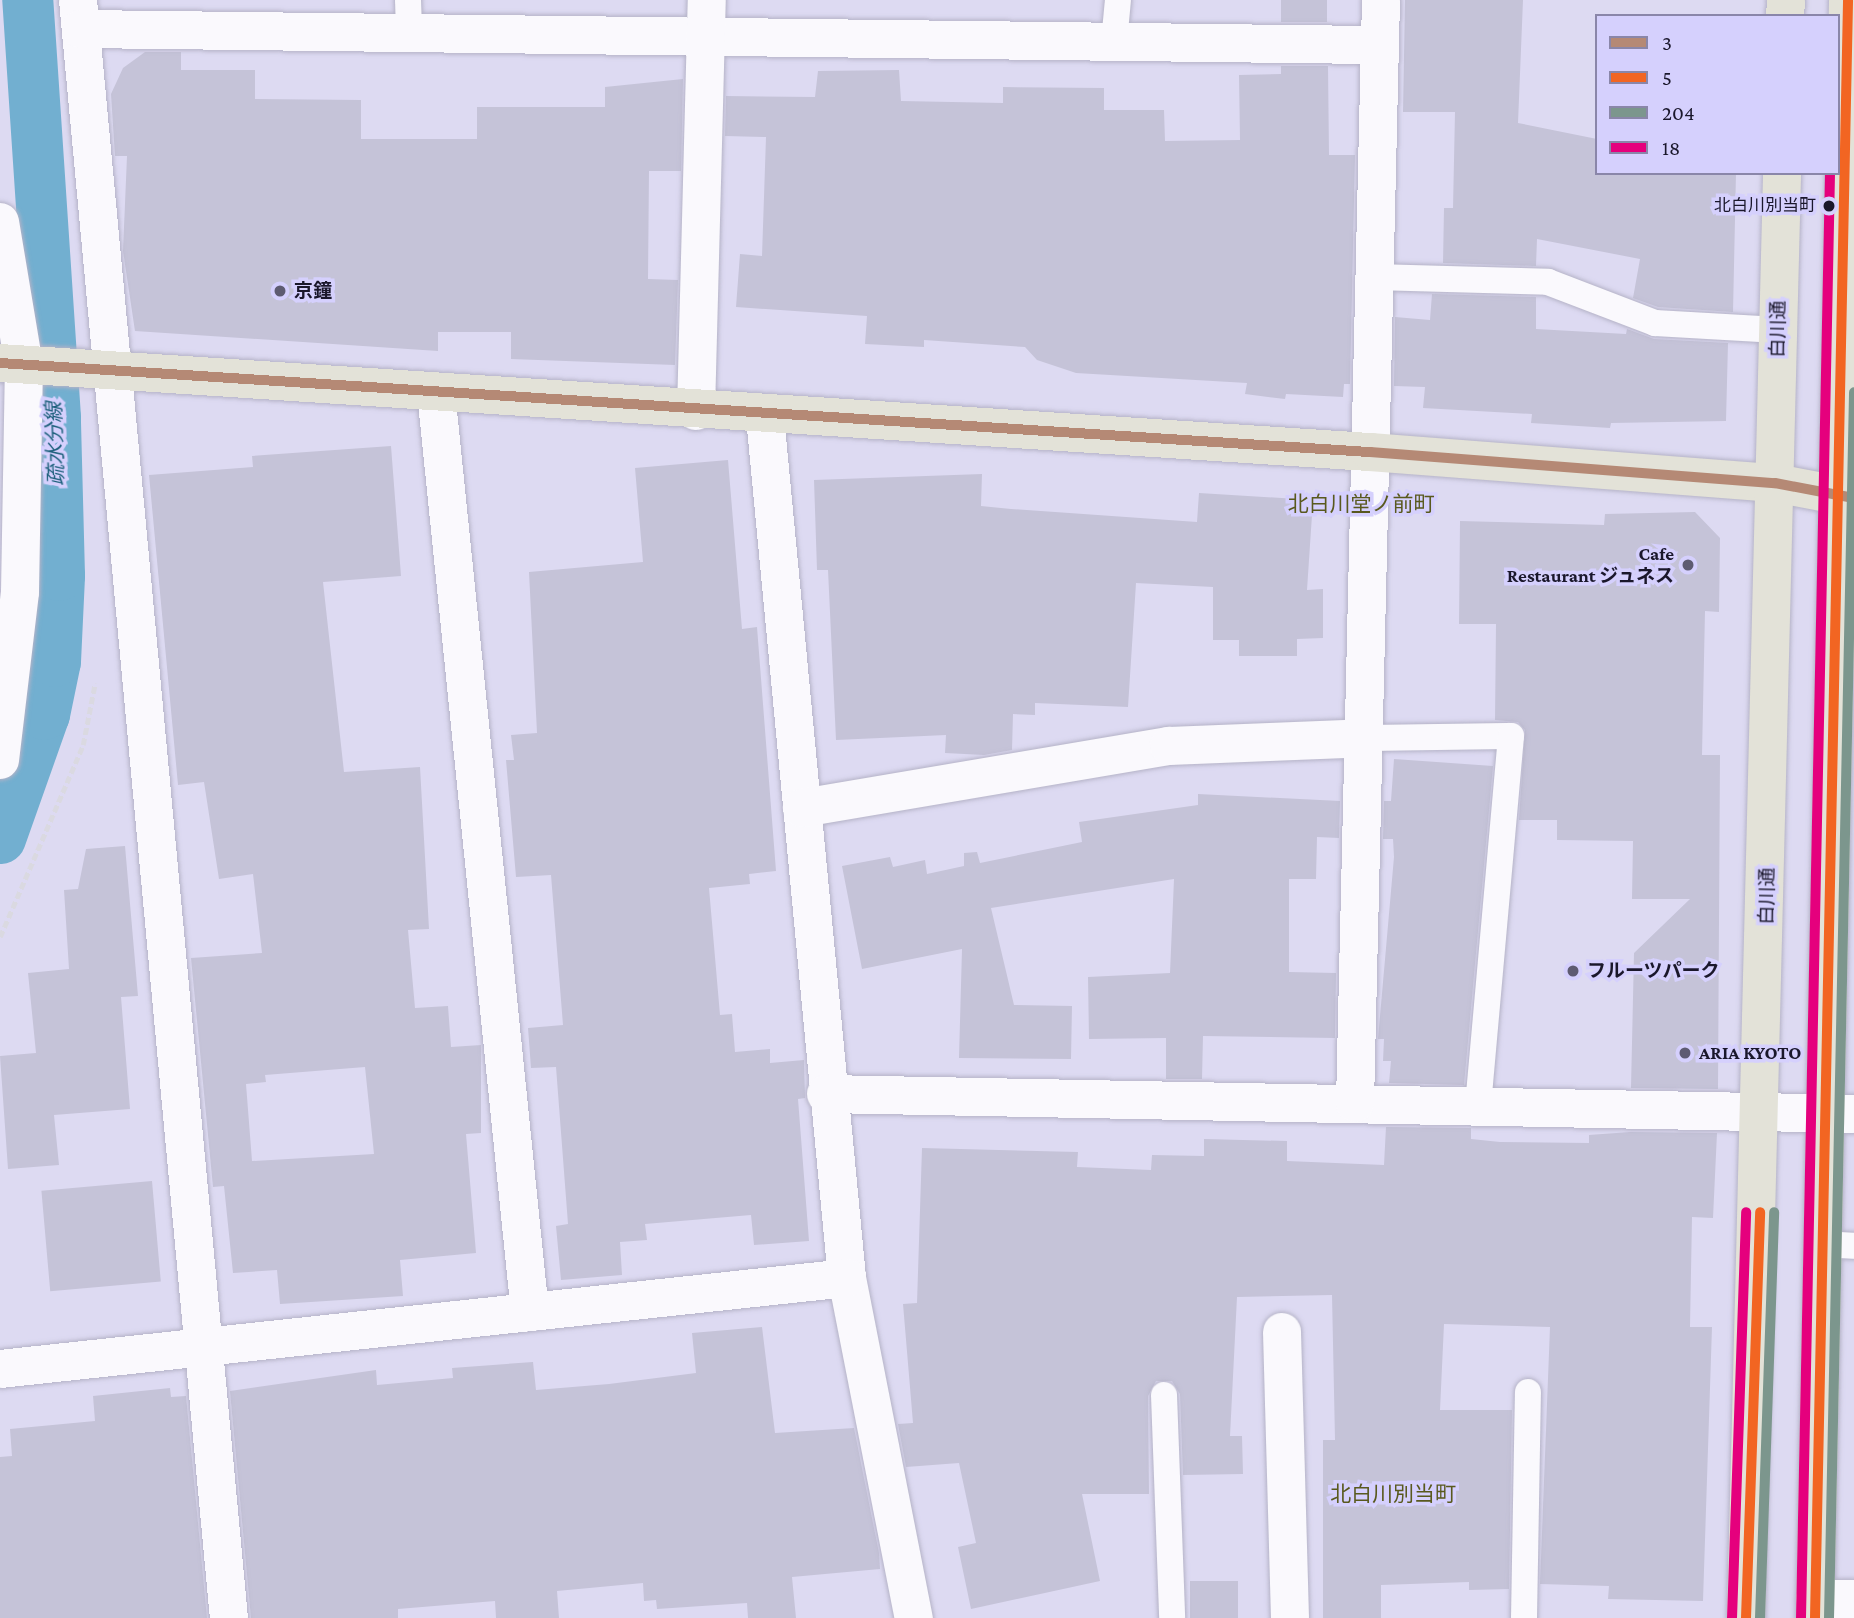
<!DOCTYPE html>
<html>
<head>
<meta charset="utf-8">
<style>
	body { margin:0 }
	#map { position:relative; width:1854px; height:1618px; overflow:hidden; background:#dddaf2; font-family:"Crimson Pro","Noto Sans JP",serif }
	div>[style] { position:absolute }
	.canal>* { height:51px; margin:-25.5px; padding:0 25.5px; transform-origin:25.5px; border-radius:25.5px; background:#72afd0 }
	.building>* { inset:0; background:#c5c3d8; transform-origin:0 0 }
	.path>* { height:4.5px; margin-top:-2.25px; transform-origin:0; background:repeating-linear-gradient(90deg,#dad9e1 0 7px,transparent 0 10.5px) }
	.roads { filter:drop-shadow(0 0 2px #b5b3c7) drop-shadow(0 0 2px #b5b3c7) }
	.service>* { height:26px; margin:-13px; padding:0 13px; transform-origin:13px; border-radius:13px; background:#faf9fd }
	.minor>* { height:38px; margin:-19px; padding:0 19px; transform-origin:19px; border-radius:19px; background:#faf9fd }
	.tertiary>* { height:38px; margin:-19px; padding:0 19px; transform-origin:19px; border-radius:19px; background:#faf9fd }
	.primary>* { height:38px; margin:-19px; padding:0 19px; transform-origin:19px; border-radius:19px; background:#e3e2d8 }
	.bus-1>* { height:10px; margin:-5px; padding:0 5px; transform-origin:5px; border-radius:5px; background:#b58975 }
	.bus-2>* { height:10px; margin:-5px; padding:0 5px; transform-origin:5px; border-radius:5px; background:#f26522 }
	.bus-3>* { height:10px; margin:-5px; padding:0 5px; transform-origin:5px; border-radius:5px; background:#7c968d }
	.bus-4>* { height:10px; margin:-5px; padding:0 5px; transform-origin:5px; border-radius:5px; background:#e5007d }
	.dots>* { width:19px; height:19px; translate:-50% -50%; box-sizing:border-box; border:4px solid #d5d0fd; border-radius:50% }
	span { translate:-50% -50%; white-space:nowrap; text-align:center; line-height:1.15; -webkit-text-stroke:7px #d5d0fd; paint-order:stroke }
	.bus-label { font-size:17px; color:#1a172b }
	.right { translate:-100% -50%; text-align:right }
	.poi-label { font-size:19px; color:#1a172b; font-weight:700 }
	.left { translate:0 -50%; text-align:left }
	.street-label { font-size:19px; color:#1a172b }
	.water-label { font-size:21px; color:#1c5f7b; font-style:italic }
	.neighbourhood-label { font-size:21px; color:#59591e }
	.legend { position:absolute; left:1595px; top:14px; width:245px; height:161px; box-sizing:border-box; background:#d5d0fd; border:2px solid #8a86a9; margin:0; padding:9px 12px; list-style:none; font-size:21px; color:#1a172b }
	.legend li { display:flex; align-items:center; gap:14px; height:35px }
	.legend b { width:35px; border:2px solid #8a86a9 }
</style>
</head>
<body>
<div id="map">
	<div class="canal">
		<i style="left:0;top:838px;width:132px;rotate:-70.5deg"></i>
		<i style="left:44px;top:714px;width:54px;rotate:-78.3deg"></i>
		<i style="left:55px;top:661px;width:86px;rotate:-87.3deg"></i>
		<i style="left:59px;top:575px;width:158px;rotate:-91.5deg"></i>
		<i style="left:55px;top:417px;width:418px;rotate:-93.8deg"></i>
	</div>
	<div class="building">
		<i style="left:1281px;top:0;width:46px;height:22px"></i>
		<i style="clip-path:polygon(1405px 0,1523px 0,1518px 123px,1597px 139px,1597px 173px,1736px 173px,1733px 312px,1658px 307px,1633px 298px,1640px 259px,1537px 239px,1536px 266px,1443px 263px,1444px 208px,1453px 208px,1455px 112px,1403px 112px)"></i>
		<i style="clip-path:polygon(145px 52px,181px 52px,181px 70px,255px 70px,255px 99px,361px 100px,361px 139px,477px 139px,477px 107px,605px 107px,605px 87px,683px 79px,681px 171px,649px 171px,648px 279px,678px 280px,675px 365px,511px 359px,511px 332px,438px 332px,438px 351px,135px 331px,123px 251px,127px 156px,115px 156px,111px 94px,123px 68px)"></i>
		<i style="clip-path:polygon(1281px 66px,1328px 66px,1329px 155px,1355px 155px,1350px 384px,1344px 384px,1343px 397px,1286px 394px,1285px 399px,1245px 394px,1247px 383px,1076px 373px,1037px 360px,1025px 347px,924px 340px,924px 347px,865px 344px,867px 316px,736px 307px,740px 254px,762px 256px,766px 137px,725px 136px,726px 96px,815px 97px,818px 71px,899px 70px,901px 101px,1003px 103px,1003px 87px,1104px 88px,1104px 110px,1164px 110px,1165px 141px,1240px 140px,1239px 75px,1281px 74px)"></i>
		<i style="clip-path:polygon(1432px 294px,1536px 297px,1536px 329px,1626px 334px,1627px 329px,1654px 339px,1728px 343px,1726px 421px,1611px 423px,1610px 428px,1531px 423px,1532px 414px,1423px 408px,1425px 387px,1394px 386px,1395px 317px,1430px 320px)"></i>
		<i style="clip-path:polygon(evenodd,391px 446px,401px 576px,323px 582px,344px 772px,420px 767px,429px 929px,408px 930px,415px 1008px,448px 1006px,451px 1047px,481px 1045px,481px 1133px,466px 1134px,476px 1253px,400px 1260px,403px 1296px,280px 1304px,277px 1270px,233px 1273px,224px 1186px,213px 1187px,191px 958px,262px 953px,253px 874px,219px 879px,204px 782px,178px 785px,149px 475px,253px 467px,252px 456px,391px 446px,365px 1067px,374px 1154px,252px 1161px,246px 1084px,266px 1082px,265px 1075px,365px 1067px)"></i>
		<i style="clip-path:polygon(728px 460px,742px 629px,757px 627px,776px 871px,749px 874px,750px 884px,709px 888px,720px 1015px,732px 1014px,735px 1052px,770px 1049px,770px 1063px,804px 1060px,805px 1098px,798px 1099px,809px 1241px,754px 1245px,751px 1215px,645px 1224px,647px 1240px,620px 1242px,622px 1275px,561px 1280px,556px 1226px,568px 1224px,556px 1067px,531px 1068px,528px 1028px,563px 1025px,551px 875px,516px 877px,506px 760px,514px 760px,511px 735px,537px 733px,529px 572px,643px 562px,635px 468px)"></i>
		<i style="clip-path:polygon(982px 474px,981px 506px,1011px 509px,1197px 522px,1199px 493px,1313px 500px,1307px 590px,1323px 589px,1323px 638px,1297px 639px,1297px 656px,1239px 656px,1239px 640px,1213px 640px,1213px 587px,1136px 583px,1128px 707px,1035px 703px,1035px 715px,1013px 714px,1012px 750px,984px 755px,945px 753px,946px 735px,836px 740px,828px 570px,817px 570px,814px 480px)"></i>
		<i style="clip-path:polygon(1695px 512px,1720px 538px,1719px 612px,1705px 611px,1702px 755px,1720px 755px,1718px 1089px,1631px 1088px,1634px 953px,1690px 899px,1632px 899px,1633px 841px,1557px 840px,1557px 820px,1519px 820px,1525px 730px,1518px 722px,1495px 720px,1496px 624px,1459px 624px,1460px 521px,1604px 525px,1605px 514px)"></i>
		<i style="clip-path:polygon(1394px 759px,1493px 766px,1464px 1085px,1389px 1083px,1391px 1061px,1383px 1061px,1384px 1039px,1378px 1039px,1394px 857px,1393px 839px,1383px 839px,1384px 801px,1391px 801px)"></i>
		<i style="clip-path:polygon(1198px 794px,1340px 801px,1339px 838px,1317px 837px,1316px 879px,1289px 879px,1289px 972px,1336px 973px,1335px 1038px,1203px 1036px,1202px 1079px,1166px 1079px,1166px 1038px,1089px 1039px,1088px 977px,1170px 973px,1174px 879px,991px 908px,1014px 1005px,1072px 1006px,1071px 1059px,959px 1058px,962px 949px,862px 969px,842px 866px,890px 857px,893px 867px,925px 860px,927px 874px,964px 866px,964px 853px,977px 852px,980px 863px,1082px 842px,1079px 822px,1198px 805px)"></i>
		<i style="clip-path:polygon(125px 846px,138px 996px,121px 997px,130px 1109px,54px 1115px,59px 1165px,8px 1169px,0 1056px,36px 1053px,28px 973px,69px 969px,64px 890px,78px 889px,86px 849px)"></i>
		<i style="clip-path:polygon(1386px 1127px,1471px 1128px,1471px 1139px,1500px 1142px,1589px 1143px,1589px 1135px,1630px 1132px,1717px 1133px,1713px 1218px,1692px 1217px,1690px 1327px,1712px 1327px,1703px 1601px,1608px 1599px,1609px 1586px,1540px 1584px,1550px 1327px,1444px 1324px,1440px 1410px,1512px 1410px,1509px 1589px,1469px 1590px,1469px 1582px,1381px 1585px,1381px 1618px,1323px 1618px,1323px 1440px,1335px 1440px,1332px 1295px,1237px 1297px,1230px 1436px,1242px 1436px,1243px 1474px,1183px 1475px,1180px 1394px,1172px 1381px,1156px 1381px,1148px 1396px,1149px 1494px,1082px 1494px,1100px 1581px,971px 1609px,958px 1547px,976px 1543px,959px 1463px,906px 1467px,898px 1424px,913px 1423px,903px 1304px,917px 1303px,922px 1148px,1078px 1152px,1077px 1167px,1151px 1170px,1152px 1155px,1204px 1156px,1204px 1139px,1287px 1141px,1287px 1161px,1384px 1165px)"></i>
		<i style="left:152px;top:1181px;width:101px;height:111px;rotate:85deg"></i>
		<i style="clip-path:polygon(762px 1327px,775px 1433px,854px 1428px,879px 1553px,880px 1569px,792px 1577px,796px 1618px,748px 1618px,747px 1603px,657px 1609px,656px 1600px,644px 1601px,643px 1583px,557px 1591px,559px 1618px,496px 1618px,495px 1601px,398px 1609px,398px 1618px,251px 1618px,230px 1391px,376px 1370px,377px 1385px,453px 1378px,452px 1368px,533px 1362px,536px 1390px,609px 1384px,696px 1373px,692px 1333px)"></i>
		<i style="clip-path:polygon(170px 1388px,171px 1397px,186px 1396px,207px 1618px,0 1618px,0 1457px,12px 1456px,10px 1429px,95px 1421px,93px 1396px)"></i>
		<i style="left:1190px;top:1581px;width:48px;height:37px"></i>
	</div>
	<div class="path">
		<i style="left:0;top:937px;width:209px;rotate:-66.6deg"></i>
		<i style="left:83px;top:745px;width:63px;rotate:-79deg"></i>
	</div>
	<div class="roads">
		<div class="service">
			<i style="left:408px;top:0;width:33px;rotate:88deg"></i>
			<i style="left:1114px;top:42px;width:42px;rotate:-84.6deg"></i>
			<i style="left:1374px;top:277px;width:174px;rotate:1.6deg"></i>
			<i style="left:1548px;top:282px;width:115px;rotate:21deg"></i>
			<i style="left:1655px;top:323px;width:123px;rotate:3.3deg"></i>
			<i style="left:1364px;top:738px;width:147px;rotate:-0.8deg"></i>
			<i style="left:1511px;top:736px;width:370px;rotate:95.1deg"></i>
			<i style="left:1820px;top:1244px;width:34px;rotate:3deg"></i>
			<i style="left:1164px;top:1395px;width:223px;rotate:87.9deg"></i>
			<i style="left:1524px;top:1618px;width:226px;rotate:-89deg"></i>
		</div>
		<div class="minor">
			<i style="left:78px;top:0;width:1625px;rotate:84.67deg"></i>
			<i style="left:81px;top:29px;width:1299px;rotate:0.71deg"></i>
			<i style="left:436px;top:392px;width:925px;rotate:84.17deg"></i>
			<i style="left:696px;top:411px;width:411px;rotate:-88.5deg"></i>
			<i style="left:765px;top:417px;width:865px;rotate:84.56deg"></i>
			<i style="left:847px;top:1278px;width:347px;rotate:78.9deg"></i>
			<i style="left:0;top:760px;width:169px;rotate:-83.2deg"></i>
			<i style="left:20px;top:592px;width:227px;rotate:-89deg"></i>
			<i style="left:802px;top:808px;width:372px;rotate:-9.6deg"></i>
			<i style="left:1169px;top:746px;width:195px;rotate:-2.3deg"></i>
			<i style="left:826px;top:1094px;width:1028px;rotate:1.11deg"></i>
			<i style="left:1355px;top:1103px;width:1103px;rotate:-88.65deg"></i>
			<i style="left:1282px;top:1332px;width:286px;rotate:88.4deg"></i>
			<i style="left:0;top:1369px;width:852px;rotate:-6.13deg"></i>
			<i style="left:1815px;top:1599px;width:39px"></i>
		</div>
		<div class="tertiary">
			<i style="left:0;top:222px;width:145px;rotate:80.5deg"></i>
		</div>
		<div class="primary">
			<i style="left:1785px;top:16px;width:16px;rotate:-86deg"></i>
			<i style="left:0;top:363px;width:1373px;rotate:3.72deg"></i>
			<i style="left:1370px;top:452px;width:406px;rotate:4.4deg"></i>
			<i style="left:1775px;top:483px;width:80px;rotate:10.8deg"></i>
			<i style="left:1746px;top:1618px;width:1445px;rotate:-88.57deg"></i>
			<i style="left:1815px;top:1618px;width:1618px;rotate:-88.83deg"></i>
		</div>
	</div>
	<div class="bus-1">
		<i style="left:0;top:363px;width:1373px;rotate:3.72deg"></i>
		<i style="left:1370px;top:452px;width:406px;rotate:4.4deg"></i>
		<i style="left:1775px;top:483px;width:80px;rotate:10.8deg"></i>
	</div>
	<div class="bus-2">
		<i style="left:1746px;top:1618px;width:406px;rotate:-88deg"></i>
		<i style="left:1815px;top:1618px;width:1618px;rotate:-88.83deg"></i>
	</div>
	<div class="bus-3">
		<i style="left:1760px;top:1618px;width:406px;rotate:-88deg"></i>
		<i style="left:1829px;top:1618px;width:1226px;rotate:-88.83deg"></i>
	</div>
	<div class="bus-4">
		<i style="left:1732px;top:1618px;width:406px;rotate:-88deg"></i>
		<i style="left:1801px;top:1618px;width:1445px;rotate:-88.85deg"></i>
	</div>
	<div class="dots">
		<i style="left:1829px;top:206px;background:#1a172b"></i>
		<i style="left:280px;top:291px;background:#5e5b71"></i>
		<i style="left:1688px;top:565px;background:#5e5b71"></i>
		<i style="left:1573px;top:971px;background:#5e5b71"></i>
		<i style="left:1685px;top:1053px;background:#5e5b71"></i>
	</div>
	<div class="bus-label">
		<span class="right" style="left:1816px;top:206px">北白川別当町</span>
	</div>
	<div class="poi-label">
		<span class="left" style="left:294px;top:291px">京鐘</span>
		<span class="right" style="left:1674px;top:565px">Cafe<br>Restaurant ジュネス</span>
		<span class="left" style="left:1587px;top:971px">フルーツパーク</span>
		<span class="left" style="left:1699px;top:1053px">ARIA KYOTO</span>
	</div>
	<div class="street-label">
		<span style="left:1778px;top:329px;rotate:-89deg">白川通</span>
		<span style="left:1767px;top:896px;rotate:-89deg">白川通</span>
	</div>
	<div class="water-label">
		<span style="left:55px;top:444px;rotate:-92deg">疏水分線</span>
	</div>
	<div class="neighbourhood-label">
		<span style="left:1361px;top:504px">北白川堂ノ前町</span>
		<span style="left:1393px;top:1494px">北白川別当町</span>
	</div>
	<ul class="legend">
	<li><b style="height:9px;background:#b58975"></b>3</li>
	<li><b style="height:9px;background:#f26522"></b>5</li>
	<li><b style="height:9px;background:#7c968d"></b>204</li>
	<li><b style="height:9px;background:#e5007d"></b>18</li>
	</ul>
</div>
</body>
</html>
